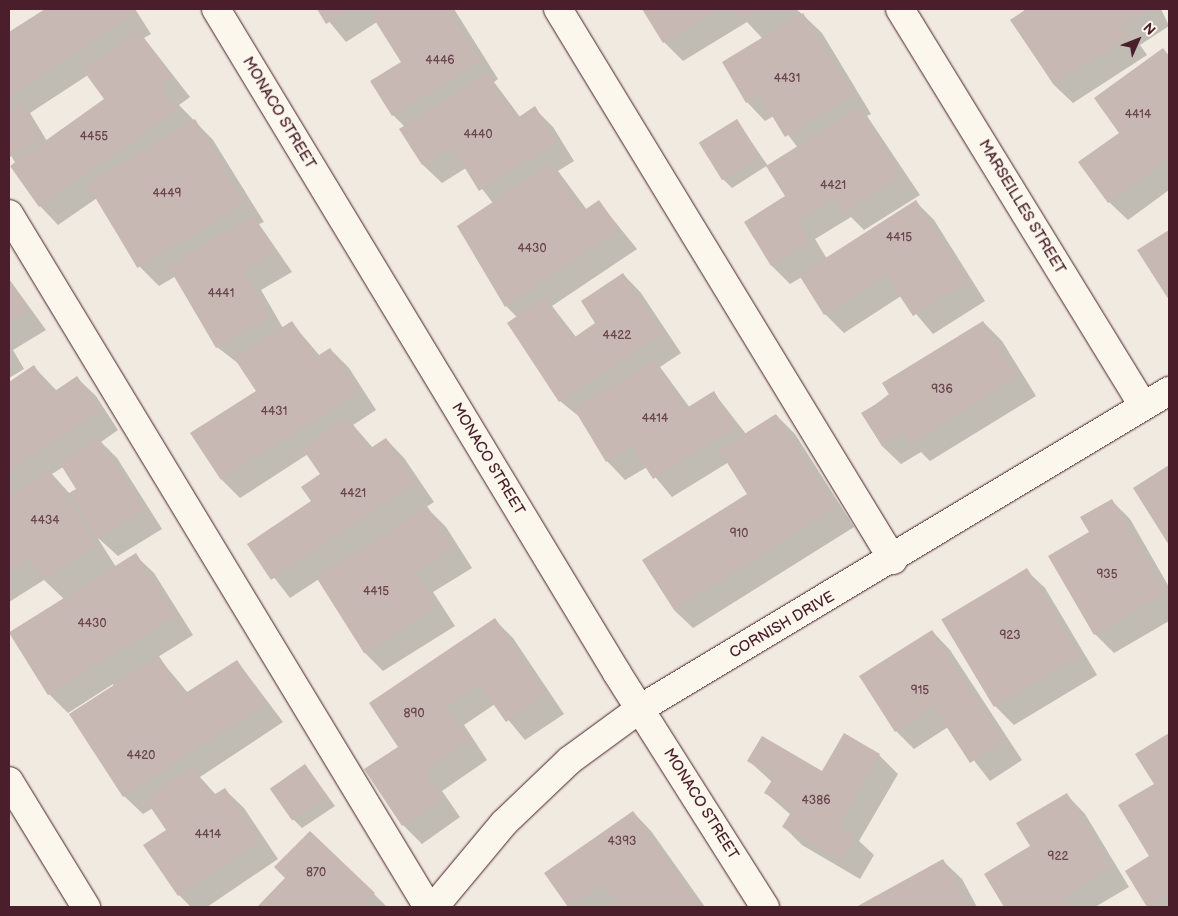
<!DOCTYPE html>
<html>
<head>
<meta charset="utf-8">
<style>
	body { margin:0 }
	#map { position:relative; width:1178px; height:916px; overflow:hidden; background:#f0eae0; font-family:"Balsamiq Sans",sans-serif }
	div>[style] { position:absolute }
	.shadow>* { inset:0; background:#0003 }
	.building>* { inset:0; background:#c8b8b3; transform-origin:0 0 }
	.roads { filter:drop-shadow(0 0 1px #4a1f2b) drop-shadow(0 0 1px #4a1f2b) }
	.minor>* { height:28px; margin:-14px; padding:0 14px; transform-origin:14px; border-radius:14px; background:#fbf7ec }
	span { translate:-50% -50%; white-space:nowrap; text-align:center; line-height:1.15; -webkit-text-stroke:5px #fbf7ec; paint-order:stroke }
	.number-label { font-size:12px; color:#6a454d }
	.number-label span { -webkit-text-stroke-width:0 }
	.street-label { font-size:15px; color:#4a1f2b }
	.frame { position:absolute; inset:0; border:10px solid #4a1f2b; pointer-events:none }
	.north { position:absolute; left:1113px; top:15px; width:50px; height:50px; -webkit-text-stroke:4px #fbf7ec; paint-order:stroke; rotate:46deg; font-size:14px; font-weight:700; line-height:20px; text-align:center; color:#4a1f2b }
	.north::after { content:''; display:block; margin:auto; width:18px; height:22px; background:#4a1f2b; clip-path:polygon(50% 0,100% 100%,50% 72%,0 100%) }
</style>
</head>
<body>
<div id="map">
	<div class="shadow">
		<i style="clip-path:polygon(evenodd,47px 9px,135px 9px,151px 34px,144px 38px,190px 97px,179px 105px,213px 140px,264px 222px,259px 224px,292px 272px,261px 290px,283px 328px,291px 322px,320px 356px,330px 349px,349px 368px,376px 410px,353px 425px,373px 448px,386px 439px,404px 458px,434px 502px,426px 507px,446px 527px,472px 568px,433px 592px,455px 626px,383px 671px,365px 653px,319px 579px,290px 598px,249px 545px,312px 502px,322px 475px,308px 454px,240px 498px,222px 480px,257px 392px,239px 364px,217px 347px,176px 276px,159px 286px,141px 268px,97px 198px,58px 225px,40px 206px,9px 152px,9px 34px,47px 9px,88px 75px,105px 99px,47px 141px,30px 113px,88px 75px)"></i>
		<i style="clip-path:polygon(319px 9px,454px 9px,498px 79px,494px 82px,520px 117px,534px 108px,553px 127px,574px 161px,558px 171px,587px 210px,599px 202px,637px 249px,552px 306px,576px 337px,597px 324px,623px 274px,641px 293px,681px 353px,660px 367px,690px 408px,714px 393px,746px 434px,776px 415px,795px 434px,854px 527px,693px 628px,674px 610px,749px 494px,729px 462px,672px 497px,647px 467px,625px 480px,607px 461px,581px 418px,560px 401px,517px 317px,506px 306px,493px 203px,466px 168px,442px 183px,423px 165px,401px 129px,405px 127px,393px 115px,402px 63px,377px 22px,346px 42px)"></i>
		<i style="clip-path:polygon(643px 9px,796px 9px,803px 15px,822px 33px,871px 114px,867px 116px,920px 195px,864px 230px,851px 217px,815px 239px,827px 259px,916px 202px,934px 220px,985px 301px,933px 334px,901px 296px,844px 333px,825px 314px,802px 277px,790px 284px,772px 266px,745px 222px,787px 197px,768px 165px,732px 188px,723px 179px,737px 121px,768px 166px,798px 148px,774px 116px,765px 121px,747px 102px,763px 39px,747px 22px,683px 61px,664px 42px)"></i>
		<i style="clip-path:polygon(1161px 9px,1169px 26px,1140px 45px,1147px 55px,1073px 103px,1054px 85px,1012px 20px,1026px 9px)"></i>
		<i style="clip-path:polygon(1163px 49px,1169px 56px,1169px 190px,1128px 220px,1109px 202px,1121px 133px)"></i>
		<i style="clip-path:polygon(1169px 231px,1169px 298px,1139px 250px)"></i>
		<i style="clip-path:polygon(9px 279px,46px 330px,13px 350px,24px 369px,9px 378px)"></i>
		<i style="clip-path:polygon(983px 322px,1002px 341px,1036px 396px,930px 461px,921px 452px,901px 464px,882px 446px,863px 414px)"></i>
		<i style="clip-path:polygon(evenodd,34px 367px,57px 391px,77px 378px,96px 396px,118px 430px,101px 442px,117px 458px,162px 529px,118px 556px,97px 537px,116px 567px,135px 555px,154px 573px,193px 635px,158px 657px,188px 693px,237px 661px,283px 722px,200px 777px,216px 795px,225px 790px,244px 808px,278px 859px,207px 907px,191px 907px,179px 895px,168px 830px,153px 808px,143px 814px,124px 796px,113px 684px,68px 713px,49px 694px,64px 599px,44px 580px,9px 602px,9px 384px,34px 367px,63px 467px,78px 489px,70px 494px,52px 474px,63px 467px)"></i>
		<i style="clip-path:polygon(1169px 467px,1169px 543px,1135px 489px)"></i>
		<i style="clip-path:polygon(1112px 501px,1130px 519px,1169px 587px,1169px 621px,1114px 653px,1095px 634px,1091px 533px)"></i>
		<i style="clip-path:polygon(1026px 570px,1045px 588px,1097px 675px,1014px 725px,995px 706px)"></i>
		<i style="clip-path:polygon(495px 620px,513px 638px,564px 714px,525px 740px,495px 704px,464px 725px,487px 760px,442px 791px,460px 817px,422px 844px,403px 825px,366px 770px,400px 747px)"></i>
		<i style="clip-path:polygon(932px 631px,950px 650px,1022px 760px,990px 781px,948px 727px,914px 749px,896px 731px)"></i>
		<i style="clip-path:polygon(845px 735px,879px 755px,898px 774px,859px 841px,874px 855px,860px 879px,802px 845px,784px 827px,791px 815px,766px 793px,772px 782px,749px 761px,823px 773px)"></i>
		<i style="clip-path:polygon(1169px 735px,1169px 907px,1149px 907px,1127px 871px,1151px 857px,1155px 785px,1137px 755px)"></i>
		<i style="clip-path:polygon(305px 765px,335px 806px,302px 828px,293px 819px)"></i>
		<i style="clip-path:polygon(1067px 795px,1085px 814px,1129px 887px,1095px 907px,1005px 907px,985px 874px,1031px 847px)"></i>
		<i style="clip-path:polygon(633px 812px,651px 831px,705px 907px,570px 907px,546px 873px)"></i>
		<i style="clip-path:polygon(310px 832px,374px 894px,387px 907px,259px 907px,287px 878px)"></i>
		<i style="clip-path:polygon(943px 861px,962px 879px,977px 907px,858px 907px)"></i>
	</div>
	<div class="building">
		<i style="clip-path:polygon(45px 9px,130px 9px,133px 15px,9px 96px,9px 32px)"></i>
		<i style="clip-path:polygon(317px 9px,351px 9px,326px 24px)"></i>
		<i style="clip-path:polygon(382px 9px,448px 9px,481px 60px,392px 116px,370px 81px,401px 62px,372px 16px)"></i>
		<i style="clip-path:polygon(642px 9px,719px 9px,663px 43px)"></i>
		<i style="clip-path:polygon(736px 9px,761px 9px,743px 20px)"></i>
		<i style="clip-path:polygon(1027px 9px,1148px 9px,1122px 26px,1129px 36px,1054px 85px,1010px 20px)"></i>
		<i style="clip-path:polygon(803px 13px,853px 95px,785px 137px,759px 95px,746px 103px,722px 62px)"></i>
		<i style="clip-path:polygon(139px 31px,172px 78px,161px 85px,178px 109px,39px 207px,10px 166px,104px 99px,83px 70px)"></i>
		<i style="clip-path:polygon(1163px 48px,1169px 56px,1169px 158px,1108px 203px,1078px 162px,1119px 133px,1094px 98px)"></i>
		<i style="clip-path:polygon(488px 73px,516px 119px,535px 106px,557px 142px,479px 191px,452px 147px,422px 165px,399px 129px)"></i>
		<i style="clip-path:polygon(22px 103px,42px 137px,10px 157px,9px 111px)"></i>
		<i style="clip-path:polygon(860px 107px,902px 176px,844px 212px,835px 197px,797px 220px,810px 242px,771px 266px,744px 222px,785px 196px,766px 166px)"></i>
		<i style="left:195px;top:119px;width:98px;height:126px;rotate:59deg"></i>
		<i style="left:737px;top:119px;width:44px;height:45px;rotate:58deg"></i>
		<i style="clip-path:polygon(551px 163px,583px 211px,599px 200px,620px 230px,505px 307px,457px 226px)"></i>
		<i style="clip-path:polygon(916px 200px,968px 282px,913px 316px,886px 275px,824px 315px,799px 275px)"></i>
		<i style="clip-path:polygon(253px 216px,275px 253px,244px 271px,270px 317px,216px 348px,168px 266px)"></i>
		<i style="clip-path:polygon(1169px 230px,1169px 300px,1137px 250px)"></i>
		<i style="clip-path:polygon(623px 273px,663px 334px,559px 402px,507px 323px,545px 297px,572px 339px,595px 323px,581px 301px)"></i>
		<i style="clip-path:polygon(9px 279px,28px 311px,9px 323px)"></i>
		<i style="clip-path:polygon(292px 321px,316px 357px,330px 348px,359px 391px,221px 480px,190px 433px,256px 391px,234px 358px)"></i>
		<i style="clip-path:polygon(983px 321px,1018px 377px,911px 443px,904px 433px,882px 446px,861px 413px,890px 396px,882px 383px)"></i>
		<i style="clip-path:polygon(655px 360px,685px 409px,714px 391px,736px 428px,653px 479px,632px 446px,606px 462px,574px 409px)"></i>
		<i style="clip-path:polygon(34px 365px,52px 393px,77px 376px,101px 411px,9px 472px,9px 382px)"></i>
		<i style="clip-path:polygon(776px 414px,836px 507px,674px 610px,642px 560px,747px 494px,719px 450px)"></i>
		<i style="clip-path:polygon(348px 417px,369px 449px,386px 438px,416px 483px,271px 580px,247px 544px,311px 501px,301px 487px,320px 474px,302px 448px)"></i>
		<i style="clip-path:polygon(98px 437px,144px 510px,98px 539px,69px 493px,76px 489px,59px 462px)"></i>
		<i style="clip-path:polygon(1169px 465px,1169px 545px,1133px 488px)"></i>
		<i style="clip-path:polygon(49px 470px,97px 546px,42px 580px,29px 559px,9px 572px,9px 496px)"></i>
		<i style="clip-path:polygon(1112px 499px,1166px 593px,1094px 635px,1048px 556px,1089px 532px,1080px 517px)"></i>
		<i style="clip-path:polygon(427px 506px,454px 549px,415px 573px,437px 607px,364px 653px,316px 577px)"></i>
		<i style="left:136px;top:553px;width:74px;height:150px;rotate:58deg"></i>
		<i style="left:1027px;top:568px;width:102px;height:100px;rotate:59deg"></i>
		<i style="clip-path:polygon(495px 618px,547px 695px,506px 722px,479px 684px,446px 706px,470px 741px,424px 772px,442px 798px,402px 826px,364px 769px,398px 747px,369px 703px)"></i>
		<i style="clip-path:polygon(932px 630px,1004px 741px,970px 763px,933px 706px,895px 732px,859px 676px)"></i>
		<i style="clip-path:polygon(159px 656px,184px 694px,237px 660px,266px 703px,123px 797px,69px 714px)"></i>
		<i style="clip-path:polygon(844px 733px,880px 754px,839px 826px,856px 836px,841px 861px,782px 827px,793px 809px,764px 793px,774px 777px,747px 761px,762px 736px,822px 771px)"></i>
		<i style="clip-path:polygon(1169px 733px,1169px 894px,1147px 907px,1125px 871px,1149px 856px,1118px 805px,1154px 784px,1135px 754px)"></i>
		<i style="left:305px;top:764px;width:39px;height:43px;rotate:55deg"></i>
		<i style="clip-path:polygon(193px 767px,212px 796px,225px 788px,261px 840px,178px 896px,143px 845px,166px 830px,145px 799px)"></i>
		<i style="clip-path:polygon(1067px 793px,1111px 868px,1063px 897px,1070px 907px,1004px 907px,984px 874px,1030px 846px,1016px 823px)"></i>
		<i style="clip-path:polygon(633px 811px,701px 907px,619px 907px,602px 883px,568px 907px,544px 873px)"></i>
		<i style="clip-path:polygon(310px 831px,375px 893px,361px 907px,257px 907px,285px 878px,274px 867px)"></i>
		<i style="clip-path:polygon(943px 859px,970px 907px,856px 907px)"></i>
	</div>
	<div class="roads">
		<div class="minor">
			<i style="left:216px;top:9px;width:776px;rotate:58.87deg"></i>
			<i style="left:617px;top:673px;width:277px;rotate:57.7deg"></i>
			<i style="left:558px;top:9px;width:645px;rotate:58.7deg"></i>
			<i style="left:900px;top:9px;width:465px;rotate:58.5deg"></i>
			<i style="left:9px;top:214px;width:810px;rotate:58.84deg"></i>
			<i style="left:9px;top:781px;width:148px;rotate:58.6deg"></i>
			<i style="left:434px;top:907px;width:109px;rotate:-50.2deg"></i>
			<i style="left:504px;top:823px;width:91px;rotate:-43.7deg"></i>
			<i style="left:570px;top:760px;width:88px;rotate:-36.2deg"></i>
			<i style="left:641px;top:708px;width:616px;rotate:-30.98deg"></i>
		</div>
	</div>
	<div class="number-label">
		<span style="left:440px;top:61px">4446</span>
		<span style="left:787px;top:79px">4431</span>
		<span style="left:1138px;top:115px">4414</span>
		<span style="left:478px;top:135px">4440</span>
		<span style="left:94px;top:137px">4455</span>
		<span style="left:833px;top:186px">4421</span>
		<span style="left:167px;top:194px">4449</span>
		<span style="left:899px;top:238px">4415</span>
		<span style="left:532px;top:249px">4430</span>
		<span style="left:221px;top:294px">4441</span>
		<span style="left:617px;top:336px">4422</span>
		<span style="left:942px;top:390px">936</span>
		<span style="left:274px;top:412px">4431</span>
		<span style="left:655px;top:419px">4414</span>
		<span style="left:353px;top:494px">4421</span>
		<span style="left:45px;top:521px">4434</span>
		<span style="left:739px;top:534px">910</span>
		<span style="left:1107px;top:575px">935</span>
		<span style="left:376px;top:592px">4415</span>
		<span style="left:92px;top:624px">4430</span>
		<span style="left:1010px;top:636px">923</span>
		<span style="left:920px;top:691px">915</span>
		<span style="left:414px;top:714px">890</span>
		<span style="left:141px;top:756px">4420</span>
		<span style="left:816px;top:801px">4386</span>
		<span style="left:208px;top:835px">4414</span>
		<span style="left:622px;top:842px">4393</span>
		<span style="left:1058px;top:857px">922</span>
		<span style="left:316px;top:873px">870</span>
	</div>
	<div class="street-label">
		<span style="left:279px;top:113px;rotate:59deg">MONACO STREET</span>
		<span style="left:1022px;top:207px;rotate:59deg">MARSEILLES STREET</span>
		<span style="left:488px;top:459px;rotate:59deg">MONACO STREET</span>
		<span style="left:782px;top:625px;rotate:-30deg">CORNISH DRIVE</span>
		<span style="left:701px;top:804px;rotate:58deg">MONACO STREET</span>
	</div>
	<div class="frame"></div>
	<div class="north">N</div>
</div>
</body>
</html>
